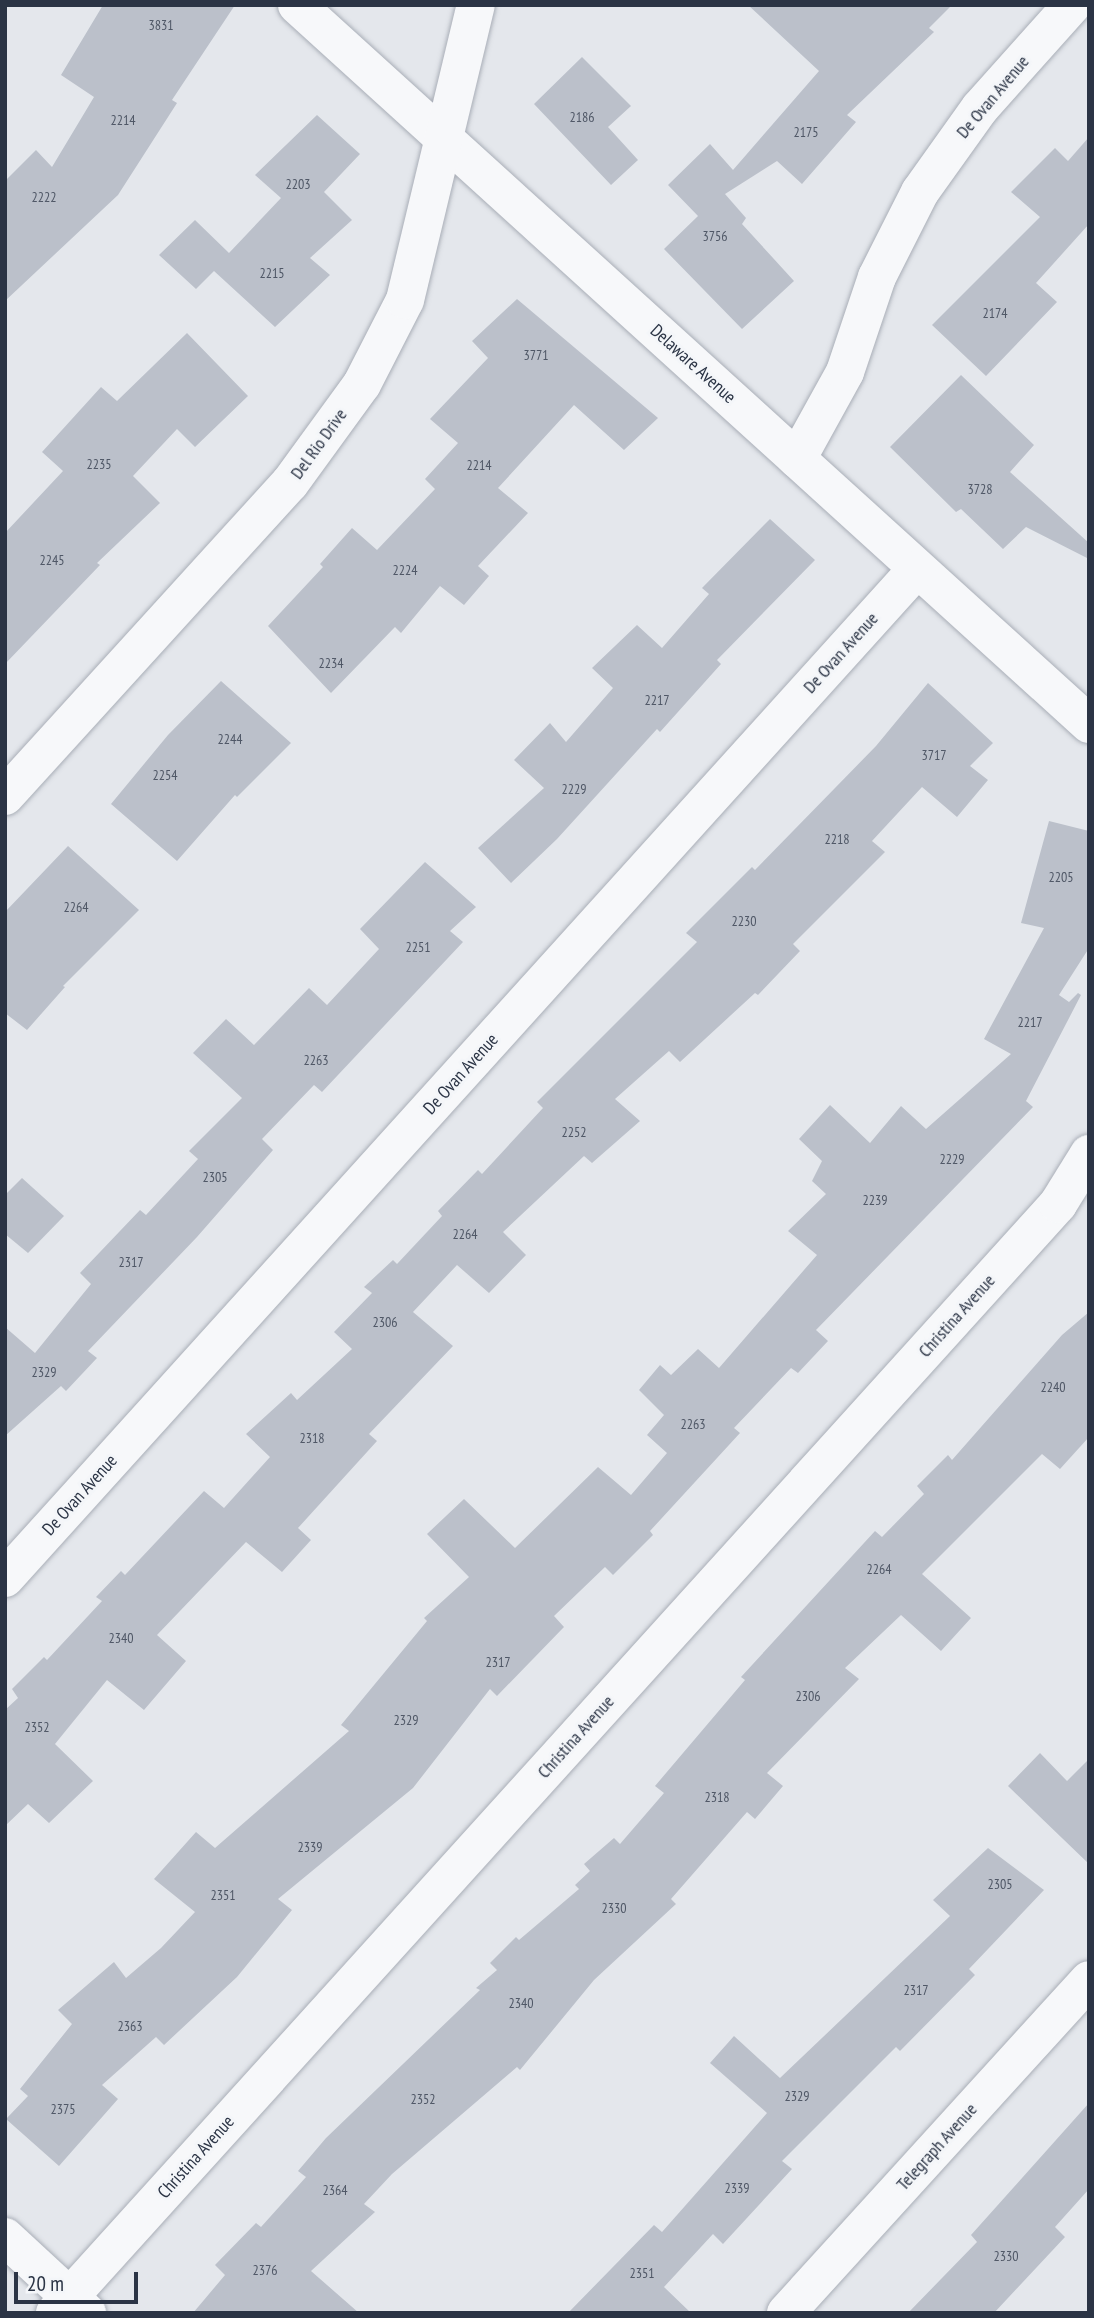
<!DOCTYPE html>
<html>
<head>
<meta charset="utf-8">
<style>
	body { margin:0 }
	#map { position:relative; width:1094px; height:2318px; overflow:hidden; background:#e4e7ec; font-family:"PT Sans Narrow",sans-serif }
	div>[style] { position:absolute }
	.building>* { inset:0; background:#bbc0ca }
	.roads { filter:drop-shadow(0 0 2px #a9aeb7) drop-shadow(0 0 2px #a9aeb7) }
	.minor>* { height:38px; margin:-19px; padding:0 19px; transform-origin:19px; border-radius:19px; background:#f7f8fa }
	span { translate:-50% -50%; white-space:nowrap; text-align:center; line-height:1.15; -webkit-text-stroke:6px #f4f6f9; paint-order:stroke }
	.number-label { font-size:14px; color:#4f5766 }
	.number-label span { -webkit-text-stroke-width:0 }
	.street-label { font-size:18px; color:#2b3445 }
	.frame { position:absolute; inset:0; border:7px solid #2b3445; pointer-events:none }
	.scale { position:absolute; left:14px; top:2272px; width:124px; height:32px; box-sizing:border-box; border:4px solid #2b3445; border-top:0; padding-left:9px; font-size:21px; line-height:24px; white-space:nowrap; color:#2b3445; -webkit-text-stroke:5px #f4f6f9; paint-order:stroke }
</style>
</head>
<body>
<div id="map">
	<div class="building">
		<i style="clip-path:polygon(103px 5px,235px 5px,172px 100px,177px 103px,118px 195px,5px 301px,5px 181px,36px 150px,52px 167px,94px 97px,61px 75px)"></i>
		<i style="clip-path:polygon(748px 5px,952px 5px,929px 28px,934px 32px,847px 115px,856px 122px,802px 184px,777px 161px,725px 194px,746px 218px,742px 224px,794px 281px,742px 329px,664px 249px,698px 216px,668px 185px,710px 144px,733px 170px,819px 71px)"></i>
		<i style="clip-path:polygon(582px 57px,631px 106px,608px 127px,638px 160px,611px 185px,534px 104px)"></i>
		<i style="clip-path:polygon(317px 115px,360px 154px,324px 192px,352px 220px,310px 258px,330px 275px,275px 327px,214px 271px,196px 289px,159px 255px,195px 220px,229px 253px,281px 198px,255px 175px)"></i>
		<i style="clip-path:polygon(1089px 137px,1089px 224px,1036px 283px,1057px 302px,986px 376px,932px 325px,1040px 217px,1011px 192px,1055px 148px,1068px 161px)"></i>
		<i style="clip-path:polygon(517px 299px,658px 418px,624px 450px,574px 405px,498px 488px,528px 513px,478px 566px,489px 576px,464px 605px,440px 586px,401px 633px,395px 627px,331px 693px,268px 626px,323px 567px,320px 564px,352px 528px,377px 550px,435px 489px,425px 479px,458px 443px,430px 419px,488px 358px,472px 341px)"></i>
		<i style="clip-path:polygon(187px 333px,248px 396px,195px 447px,177px 429px,133px 476px,160px 503px,97px 563px,100px 565px,5px 664px,5px 533px,63px 471px,42px 452px,101px 387px,117px 401px)"></i>
		<i style="clip-path:polygon(961px 375px,1034px 445px,1010px 472px,1089px 543px,1089px 559px,1026px 527px,1003px 549px,961px 509px,956px 512px,890px 447px)"></i>
		<i style="clip-path:polygon(770px 519px,815px 560px,717px 660px,721px 664px,660px 732px,657px 729px,557px 839px,511px 883px,478px 848px,544px 788px,514px 760px,550px 723px,566px 742px,613px 688px,592px 668px,637px 625px,662px 648px,709px 594px,702px 588px)"></i>
		<i style="clip-path:polygon(221px 681px,291px 743px,237px 797px,235px 795px,177px 861px,111px 804px,168px 735px)"></i>
		<i style="clip-path:polygon(928px 683px,993px 743px,970px 766px,988px 780px,957px 817px,922px 787px,872px 841px,885px 852px,793px 944px,800px 951px,758px 995px,755px 993px,680px 1062px,669px 1051px,615px 1099px,640px 1121px,592px 1163px,584px 1156px,503px 1232px,526px 1255px,489px 1293px,457px 1265px,413px 1312px,453px 1346px,369px 1434px,377px 1441px,298px 1528px,311px 1540px,282px 1572px,246px 1542px,157px 1635px,186px 1661px,144px 1710px,107px 1680px,55px 1744px,93px 1781px,49px 1823px,28px 1804px,5px 1826px,5px 1710px,18px 1698px,12px 1689px,44px 1657px,47px 1660px,102px 1601px,96px 1597px,121px 1571px,125px 1575px,204px 1491px,224px 1508px,270px 1457px,246px 1434px,291px 1393px,297px 1400px,352px 1349px,334px 1332px,372px 1293px,364px 1287px,393px 1260px,397px 1264px,442px 1216px,438px 1211px,478px 1170px,482px 1174px,543px 1108px,537px 1102px,697px 942px,686px 933px,752px 867px,755px 870px,876px 746px)"></i>
		<i style="clip-path:polygon(1049px 821px,1089px 831px,1089px 948px,1059px 995px,1069px 1002px,1078px 993px,1081px 995px,1026px 1101px,1033px 1107px,816px 1330px,828px 1341px,798px 1373px,791px 1368px,734px 1428px,740px 1433px,650px 1531px,653px 1535px,613px 1575px,605px 1567px,554px 1616px,564px 1627px,497px 1696px,490px 1689px,413px 1788px,278px 1899px,292px 1910px,237px 1977px,164px 2045px,156px 2037px,102px 2085px,118px 2099px,59px 2166px,6px 2119px,28px 2096px,20px 2089px,72px 2024px,58px 2010px,114px 1962px,126px 1978px,161px 1948px,195px 1912px,154px 1879px,196px 1832px,215px 1848px,349px 1731px,341px 1725px,427px 1621px,424px 1618px,469px 1577px,427px 1534px,464px 1499px,515px 1548px,598px 1467px,631px 1495px,667px 1453px,647px 1435px,664px 1415px,639px 1390px,660px 1365px,671px 1375px,698px 1349px,719px 1368px,817px 1255px,788px 1231px,826px 1194px,812px 1181px,822px 1161px,799px 1139px,830px 1105px,870px 1143px,901px 1106px,926px 1129px,1011px 1054px,984px 1039px,1044px 928px,1021px 923px)"></i>
		<i style="clip-path:polygon(68px 846px,139px 910px,63px 986px,65px 987px,27px 1030px,5px 1013px,5px 912px)"></i>
		<i style="clip-path:polygon(425px 862px,476px 907px,450px 931px,463px 942px,322px 1092px,314px 1085px,262px 1139px,273px 1150px,197px 1237px,88px 1351px,97px 1358px,66px 1391px,61px 1386px,5px 1436px,5px 1327px,35px 1353px,91px 1284px,80px 1273px,140px 1210px,146px 1215px,198px 1159px,189px 1151px,242px 1098px,193px 1053px,226px 1019px,254px 1045px,309px 988px,327px 1005px,379px 949px,360px 929px)"></i>
		<i style="clip-path:polygon(22px 1178px,64px 1216px,28px 1253px,5px 1234px,5px 1195px)"></i>
		<i style="clip-path:polygon(1089px 1312px,1089px 1437px,1060px 1469px,1042px 1454px,922px 1574px,971px 1618px,941px 1651px,901px 1615px,845px 1668px,859px 1679px,767px 1773px,783px 1786px,755px 1819px,747px 1812px,671px 1899px,676px 1904px,594px 1980px,520px 2070px,517px 2067px,392px 2174px,364px 2204px,375px 2212px,311px 2271px,359px 2313px,193px 2313px,225px 2275px,215px 2265px,256px 2223px,261px 2227px,306px 2177px,298px 2171px,326px 2138px,480px 1990px,476px 1988px,497px 1970px,490px 1963px,516px 1937px,519px 1940px,579px 1889px,575px 1885px,590px 1871px,584px 1864px,614px 1838px,620px 1844px,664px 1793px,655px 1786px,745px 1680px,741px 1677px,875px 1531px,882px 1537px,924px 1494px,917px 1486px,948px 1455px,952px 1460px,1062px 1335px)"></i>
		<i style="clip-path:polygon(1040px 1753px,1067px 1781px,1089px 1759px,1089px 1864px,1008px 1786px)"></i>
		<i style="clip-path:polygon(988px 1848px,1044px 1890px,969px 1969px,975px 1975px,900px 2051px,896px 2047px,782px 2161px,792px 2169px,723px 2244px,713px 2234px,664px 2287px,691px 2313px,568px 2313px,654px 2225px,662px 2232px,767px 2113px,710px 2063px,734px 2036px,780px 2078px,950px 1916px,933px 1900px)"></i>
		<i style="clip-path:polygon(1089px 2103px,1089px 2189px,1055px 2227px,1065px 2237px,994px 2313px,908px 2313px,977px 2242px,971px 2235px)"></i>
	</div>
	<div class="roads">
		<div class="minor">
			<i style="left:297px;top:5px;width:1070px;rotate:42.23deg"></i>
			<i style="left:797px;top:459px;width:99px;rotate:-61.1deg"></i>
			<i style="left:845px;top:372px;width:100px;rotate:-71.4deg"></i>
			<i style="left:877px;top:277px;width:95px;rotate:-63.2deg"></i>
			<i style="left:920px;top:192px;width:103px;rotate:-54.5deg"></i>
			<i style="left:980px;top:108px;width:138px;rotate:-48.2deg"></i>
			<i style="left:5px;top:796px;width:423px;rotate:-47.7deg"></i>
			<i style="left:290px;top:483px;width:122px;rotate:-54deg"></i>
			<i style="left:362px;top:384px;width:94px;rotate:-62.9deg"></i>
			<i style="left:405px;top:300px;width:303px;rotate:-76.5deg"></i>
			<i style="left:5px;top:1578px;width:1359px;rotate:-47.89deg"></i>
			<i style="left:5px;top:2237px;width:112px;rotate:42.8deg"></i>
			<i style="left:55px;top:2313px;width:1495px;rotate:-47.87deg"></i>
			<i style="left:1058px;top:1204px;width:59px;rotate:-58.2deg"></i>
			<i style="left:786px;top:2313px;width:450px;rotate:-47.7deg"></i>
		</div>
	</div>
	<div class="number-label">
		<span style="left:161px;top:25px">3831</span>
		<span style="left:582px;top:117px">2186</span>
		<span style="left:123px;top:120px">2214</span>
		<span style="left:806px;top:132px">2175</span>
		<span style="left:298px;top:184px">2203</span>
		<span style="left:44px;top:197px">2222</span>
		<span style="left:715px;top:236px">3756</span>
		<span style="left:272px;top:273px">2215</span>
		<span style="left:995px;top:313px">2174</span>
		<span style="left:536px;top:355px">3771</span>
		<span style="left:99px;top:464px">2235</span>
		<span style="left:479px;top:465px">2214</span>
		<span style="left:980px;top:489px">3728</span>
		<span style="left:52px;top:560px">2245</span>
		<span style="left:405px;top:570px">2224</span>
		<span style="left:331px;top:663px">2234</span>
		<span style="left:657px;top:700px">2217</span>
		<span style="left:230px;top:739px">2244</span>
		<span style="left:934px;top:755px">3717</span>
		<span style="left:165px;top:775px">2254</span>
		<span style="left:574px;top:789px">2229</span>
		<span style="left:837px;top:839px">2218</span>
		<span style="left:1061px;top:877px">2205</span>
		<span style="left:76px;top:907px">2264</span>
		<span style="left:744px;top:921px">2230</span>
		<span style="left:418px;top:947px">2251</span>
		<span style="left:1030px;top:1022px">2217</span>
		<span style="left:316px;top:1060px">2263</span>
		<span style="left:574px;top:1132px">2252</span>
		<span style="left:952px;top:1159px">2229</span>
		<span style="left:215px;top:1177px">2305</span>
		<span style="left:875px;top:1200px">2239</span>
		<span style="left:465px;top:1234px">2264</span>
		<span style="left:131px;top:1262px">2317</span>
		<span style="left:385px;top:1322px">2306</span>
		<span style="left:44px;top:1372px">2329</span>
		<span style="left:1053px;top:1387px">2240</span>
		<span style="left:693px;top:1424px">2263</span>
		<span style="left:312px;top:1438px">2318</span>
		<span style="left:879px;top:1569px">2264</span>
		<span style="left:121px;top:1638px">2340</span>
		<span style="left:498px;top:1662px">2317</span>
		<span style="left:808px;top:1696px">2306</span>
		<span style="left:406px;top:1720px">2329</span>
		<span style="left:37px;top:1727px">2352</span>
		<span style="left:717px;top:1797px">2318</span>
		<span style="left:310px;top:1847px">2339</span>
		<span style="left:1000px;top:1884px">2305</span>
		<span style="left:223px;top:1895px">2351</span>
		<span style="left:614px;top:1908px">2330</span>
		<span style="left:916px;top:1990px">2317</span>
		<span style="left:521px;top:2003px">2340</span>
		<span style="left:130px;top:2026px">2363</span>
		<span style="left:797px;top:2096px">2329</span>
		<span style="left:423px;top:2099px">2352</span>
		<span style="left:63px;top:2109px">2375</span>
		<span style="left:737px;top:2188px">2339</span>
		<span style="left:335px;top:2190px">2364</span>
		<span style="left:1006px;top:2256px">2330</span>
		<span style="left:265px;top:2270px">2376</span>
		<span style="left:642px;top:2273px">2351</span>
	</div>
	<div class="street-label">
		<span style="left:993px;top:97px;rotate:-50deg">De Ovan Avenue</span>
		<span style="left:693px;top:364px;rotate:42deg">Delaware Avenue</span>
		<span style="left:319px;top:444px;rotate:-54deg">Del Rio Drive</span>
		<span style="left:841px;top:653px;rotate:-48deg">De Ovan Avenue</span>
		<span style="left:461px;top:1074px;rotate:-48deg">De Ovan Avenue</span>
		<span style="left:957px;top:1316px;rotate:-48deg">Christina Avenue</span>
		<span style="left:80px;top:1495px;rotate:-48deg">De Ovan Avenue</span>
		<span style="left:576px;top:1737px;rotate:-48deg">Christina Avenue</span>
		<span style="left:937px;top:2147px;rotate:-48deg">Telegraph Avenue</span>
		<span style="left:196px;top:2157px;rotate:-48deg">Christina Avenue</span>
	</div>
	<div class="frame"></div>
	<div class="scale">20 m</div>
</div>
</body>
</html>
